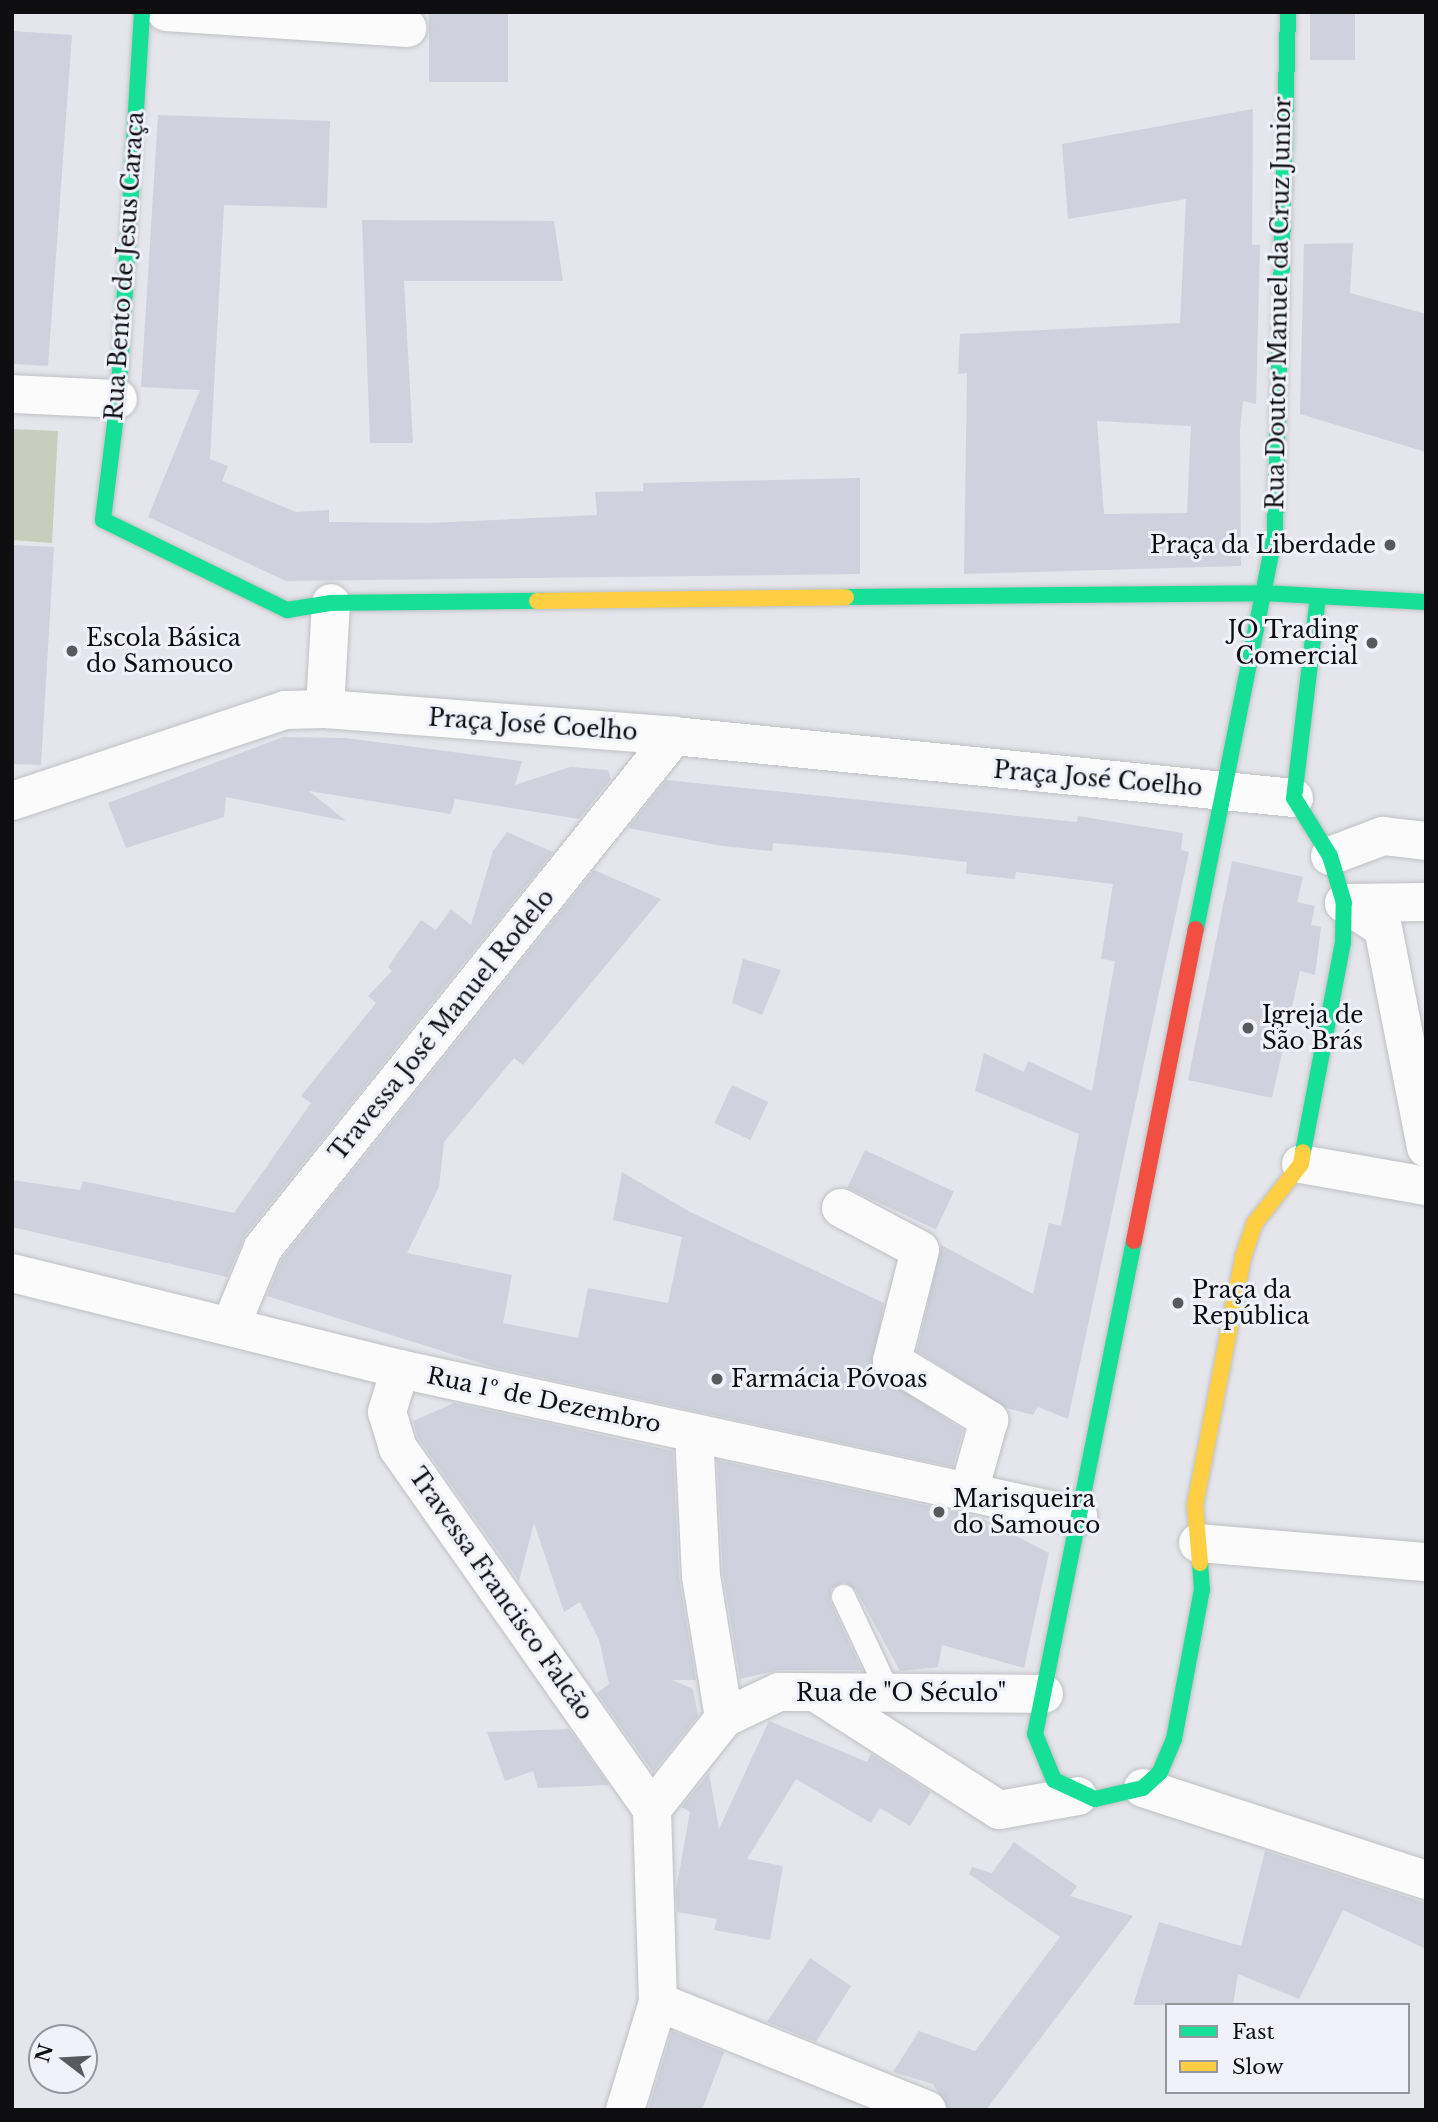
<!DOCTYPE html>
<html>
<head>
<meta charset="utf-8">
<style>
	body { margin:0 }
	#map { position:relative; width:1438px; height:2122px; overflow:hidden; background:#e5e6eb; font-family:"Libre Baskerville",serif }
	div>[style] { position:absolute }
	.green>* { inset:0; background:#c9cdbb }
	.building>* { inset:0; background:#cfd1dc; transform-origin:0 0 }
	.roads { filter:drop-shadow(0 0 2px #bec0c3) drop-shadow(0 0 2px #bec0c3) }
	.lane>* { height:23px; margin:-11.5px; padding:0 11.5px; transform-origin:11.5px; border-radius:11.5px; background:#fbfbfc }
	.street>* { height:38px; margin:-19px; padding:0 19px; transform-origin:19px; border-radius:19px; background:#fbfbfc }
	.fast>* { height:16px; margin:-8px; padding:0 8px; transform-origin:8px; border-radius:8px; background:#16e098 }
	.slow>* { height:16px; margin:-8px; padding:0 8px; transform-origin:8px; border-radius:8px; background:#ffcf43 }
	.jam>* { height:16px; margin:-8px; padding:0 8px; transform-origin:8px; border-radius:8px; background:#f24e42 }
	.dots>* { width:19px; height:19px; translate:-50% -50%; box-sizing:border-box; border:4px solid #f0f2fa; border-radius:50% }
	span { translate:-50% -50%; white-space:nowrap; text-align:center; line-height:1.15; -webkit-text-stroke:6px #f0f2fa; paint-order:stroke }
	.street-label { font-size:23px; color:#0e0e11 }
	.poi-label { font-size:23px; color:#0e0e11 }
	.right { translate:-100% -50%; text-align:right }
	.left { translate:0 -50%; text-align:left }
	.frame { position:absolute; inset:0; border:14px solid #0e0e11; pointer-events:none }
	.legend { position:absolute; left:1165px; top:2003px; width:245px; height:91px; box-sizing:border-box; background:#f0f2fa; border:2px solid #96979d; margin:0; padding:9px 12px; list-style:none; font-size:21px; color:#0e0e11 }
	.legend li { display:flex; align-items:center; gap:14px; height:35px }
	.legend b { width:35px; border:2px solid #96979d }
	.north { position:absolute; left:28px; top:2024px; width:70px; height:70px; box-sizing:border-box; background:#f0f2fa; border:2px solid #96979d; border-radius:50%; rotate:287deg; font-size:19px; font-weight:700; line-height:28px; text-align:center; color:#0e0e11 }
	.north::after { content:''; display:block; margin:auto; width:24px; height:32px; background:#595a5d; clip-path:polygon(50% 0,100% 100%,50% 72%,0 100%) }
</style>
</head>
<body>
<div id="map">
	<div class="green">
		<i style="clip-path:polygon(12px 429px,58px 431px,52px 543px,12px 540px)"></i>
	</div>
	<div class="building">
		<i style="left:429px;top:12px;width:79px;height:70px"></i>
		<i style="left:1310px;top:12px;width:45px;height:48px"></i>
		<i style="clip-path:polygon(12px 31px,72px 35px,48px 366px,12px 364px)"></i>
		<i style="clip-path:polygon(evenodd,1253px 109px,1252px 245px,1260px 245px,1256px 404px,1243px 401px,1240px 429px,1241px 566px,964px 574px,967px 373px,958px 374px,960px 334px,1180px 323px,1186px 199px,1068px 219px,1062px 144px,1253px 109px,1097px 421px,1191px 426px,1187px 513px,1104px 514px,1097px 421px)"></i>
		<i style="clip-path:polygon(158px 115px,330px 121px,327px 208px,224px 205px,210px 459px,228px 466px,222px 481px,296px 512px,329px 510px,329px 522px,430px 523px,597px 515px,595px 492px,643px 491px,643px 483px,860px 478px,860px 574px,286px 581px,148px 517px,200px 390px,141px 387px)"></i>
		<i style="clip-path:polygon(362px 220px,554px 221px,563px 281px,404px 281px,413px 443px,370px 443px)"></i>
		<i style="clip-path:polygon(1353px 243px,1350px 293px,1426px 314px,1426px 452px,1300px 414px,1304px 244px)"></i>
		<i style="clip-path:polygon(12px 545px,54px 547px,41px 765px,12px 764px)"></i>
		<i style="clip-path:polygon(283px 737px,346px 738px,522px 761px,515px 785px,570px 767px,608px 770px,611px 779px,579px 819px,455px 799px,451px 814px,309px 791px,346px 821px,226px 797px,224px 817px,126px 848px,108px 803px)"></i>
		<i style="clip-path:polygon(666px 780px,1077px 822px,1078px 816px,1183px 833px,1181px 850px,1189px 852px,1068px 1419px,1038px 1407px,1033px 1415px,1006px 1408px,917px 1351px,941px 1245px,1033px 1294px,1049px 1223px,1061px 1226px,1079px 1134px,975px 1091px,984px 1053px,1024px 1072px,1028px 1061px,1092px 1091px,1115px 961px,1101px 959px,1113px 884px,1016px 872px,1015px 879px,966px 874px,967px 862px,889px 853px,773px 843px,772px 851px,722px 846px,628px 828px)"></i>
		<i style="clip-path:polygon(507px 832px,553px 852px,246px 1234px,227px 1277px,12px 1227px,12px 1180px,80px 1190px,83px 1181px,234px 1213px,311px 1103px,301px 1096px,376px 1003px,368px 996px,392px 971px,388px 967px,421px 920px,436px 930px,451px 909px,471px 925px,493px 851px)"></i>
		<i style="clip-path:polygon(1232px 861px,1303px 877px,1297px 902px,1315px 906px,1311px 925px,1321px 927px,1315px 975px,1300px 971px,1272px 1098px,1188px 1080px)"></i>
		<i style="clip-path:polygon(594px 870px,661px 899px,523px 1065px,514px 1058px,444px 1142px,439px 1187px,407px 1253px,512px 1275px,503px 1323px,578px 1338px,588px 1288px,668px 1303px,682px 1237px,613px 1220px,622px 1172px,690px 1212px,884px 1303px,872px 1370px,963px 1430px,953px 1467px,493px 1367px,267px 1296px,282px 1259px)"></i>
		<i style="clip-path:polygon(743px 959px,781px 970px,762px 1015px,732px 1003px)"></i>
		<i style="left:732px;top:1085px;width:40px;height:42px;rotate:25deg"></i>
		<i style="left:865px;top:1150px;width:98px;height:42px;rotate:25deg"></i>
		<i style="clip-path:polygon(454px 1403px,673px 1451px,679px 1577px,696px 1680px,672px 1680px,693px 1689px,698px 1716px,653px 1772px,597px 1693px,609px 1684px,599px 1640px,580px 1602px,564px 1612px,534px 1523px,519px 1581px,418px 1438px,413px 1421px)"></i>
		<i style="clip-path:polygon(717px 1460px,979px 1517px,1049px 1553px,1024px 1668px,942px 1645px,938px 1667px,900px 1671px,856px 1590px,844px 1582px,831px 1589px,830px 1601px,862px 1670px,779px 1670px,740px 1679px,723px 1574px)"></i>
		<i style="clip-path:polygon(769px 1721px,867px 1762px,871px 1754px,931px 1792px,910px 1826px,880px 1808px,871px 1823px,796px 1779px,747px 1859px,783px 1866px,770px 1940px,714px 1930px,717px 1919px,677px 1912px,676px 1890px,690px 1812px,681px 1807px,709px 1773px,719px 1829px)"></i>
		<i style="clip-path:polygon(569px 1729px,609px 1785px,538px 1788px,533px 1771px,505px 1781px,487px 1732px)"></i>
		<i style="clip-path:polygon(1014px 1842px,1077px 1886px,1070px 1896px,1133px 1916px,986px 2110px,948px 2110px,933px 2084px,893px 2072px,919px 2031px,975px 2051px,1060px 1937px,969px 1874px,972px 1867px,992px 1873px)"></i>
		<i style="clip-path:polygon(1265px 1851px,1426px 1903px,1426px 1949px,1343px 1910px,1299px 1999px,1238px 1974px,1233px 2005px,1133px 2005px,1159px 1922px,1241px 1946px)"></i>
		<i style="clip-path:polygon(810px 1958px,851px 1986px,816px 2042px,767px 2022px)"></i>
		<i style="clip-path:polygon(672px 2031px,724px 2052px,702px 2110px,648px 2110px)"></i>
	</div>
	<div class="roads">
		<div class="lane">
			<i style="left:843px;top:1596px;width:104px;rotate:64.9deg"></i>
		</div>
		<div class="street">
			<i style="left:166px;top:12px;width:242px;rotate:3.8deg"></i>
			<i style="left:12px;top:394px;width:106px;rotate:2.7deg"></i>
			<i style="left:325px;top:709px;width:106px;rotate:-86.8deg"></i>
			<i style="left:12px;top:801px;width:288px;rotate:-18.4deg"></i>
			<i style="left:285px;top:710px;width:40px;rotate:-1.4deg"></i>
			<i style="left:325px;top:709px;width:350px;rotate:4.4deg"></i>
			<i style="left:674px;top:736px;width:623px;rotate:5.71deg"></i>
			<i style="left:1330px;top:856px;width:57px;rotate:-20.7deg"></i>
			<i style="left:1383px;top:836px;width:43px;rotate:6.6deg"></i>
			<i style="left:1344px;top:903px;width:46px;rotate:32.7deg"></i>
			<i style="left:1383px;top:928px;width:224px;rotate:78.9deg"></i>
			<i style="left:1344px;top:903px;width:82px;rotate:-0.7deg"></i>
			<i style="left:1301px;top:1164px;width:127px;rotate:10deg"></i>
			<i style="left:841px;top:1208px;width:89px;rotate:28deg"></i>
			<i style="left:920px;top:1250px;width:114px;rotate:104.2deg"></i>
			<i style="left:892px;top:1361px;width:114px;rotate:31.3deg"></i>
			<i style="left:989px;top:1420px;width:74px;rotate:105.7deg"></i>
			<i style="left:12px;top:1273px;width:400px;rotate:13.9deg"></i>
			<i style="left:400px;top:1369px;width:694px;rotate:12.23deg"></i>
			<i style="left:231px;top:1325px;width:83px;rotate:-67.4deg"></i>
			<i style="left:263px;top:1248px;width:657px;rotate:-51.24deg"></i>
			<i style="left:400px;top:1369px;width:45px;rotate:106.8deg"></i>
			<i style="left:387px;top:1412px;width:38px;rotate:73deg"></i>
			<i style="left:398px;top:1448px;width:441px;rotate:54.9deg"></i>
			<i style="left:694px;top:1433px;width:143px;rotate:87.2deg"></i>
			<i style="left:701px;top:1576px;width:144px;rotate:80.8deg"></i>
			<i style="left:1198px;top:1543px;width:229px;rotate:4.8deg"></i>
			<i style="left:821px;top:1696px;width:211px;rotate:32.6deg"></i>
			<i style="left:999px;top:1810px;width:80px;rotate:-10deg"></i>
			<i style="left:1143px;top:1788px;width:298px;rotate:18deg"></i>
			<i style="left:658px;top:2002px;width:290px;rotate:21.9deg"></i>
			<i style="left:625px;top:2110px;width:113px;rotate:-73deg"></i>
			<i style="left:658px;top:2002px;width:193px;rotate:-91.8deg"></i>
			<i style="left:652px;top:1809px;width:116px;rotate:-51.6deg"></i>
			<i style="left:724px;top:1718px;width:61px;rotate:-25.3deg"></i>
			<i style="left:779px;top:1692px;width:265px;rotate:0.4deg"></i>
		</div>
		<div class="fast">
			<i style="left:142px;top:12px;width:388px;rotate:93.5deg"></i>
			<i style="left:118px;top:399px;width:122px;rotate:97.1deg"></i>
			<i style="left:103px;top:520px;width:205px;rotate:26.1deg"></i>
			<i style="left:287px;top:610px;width:45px;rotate:-9deg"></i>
			<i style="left:331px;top:603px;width:206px;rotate:-0.6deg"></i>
			<i style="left:846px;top:597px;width:417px;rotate:-0.5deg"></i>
			<i style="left:1263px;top:593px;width:163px;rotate:3.2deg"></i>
			<i style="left:1196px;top:929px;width:404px;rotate:-78.7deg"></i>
			<i style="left:1275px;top:533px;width:521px;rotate:-88.57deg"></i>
			<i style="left:1303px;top:1152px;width:214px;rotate:-79.2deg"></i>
			<i style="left:1343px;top:942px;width:39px;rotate:-89deg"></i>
			<i style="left:1344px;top:903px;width:49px;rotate:-106.6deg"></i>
			<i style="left:1330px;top:856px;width:68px;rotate:-121.8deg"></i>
			<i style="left:1294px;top:798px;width:203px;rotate:-83.2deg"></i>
			<i style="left:1134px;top:1241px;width:503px;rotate:101.35deg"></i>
			<i style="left:1035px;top:1734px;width:50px;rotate:67.6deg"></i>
			<i style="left:1054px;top:1780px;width:45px;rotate:24.9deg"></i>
			<i style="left:1095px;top:1799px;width:49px;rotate:-12.9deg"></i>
			<i style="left:1143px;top:1788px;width:23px;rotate:-43deg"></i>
			<i style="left:1160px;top:1772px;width:36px;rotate:-67deg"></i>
			<i style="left:1174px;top:1739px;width:152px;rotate:-79.4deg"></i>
			<i style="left:1202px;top:1590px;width:27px;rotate:-94deg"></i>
		</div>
		<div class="slow">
			<i style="left:537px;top:601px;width:309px;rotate:-0.7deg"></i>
			<i style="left:1200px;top:1563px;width:58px;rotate:-94.9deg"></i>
			<i style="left:1195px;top:1505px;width:253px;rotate:-79deg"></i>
			<i style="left:1243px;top:1257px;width:36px;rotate:-71deg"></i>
			<i style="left:1255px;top:1223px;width:75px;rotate:-52.1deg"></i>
			<i style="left:1301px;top:1164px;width:12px;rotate:-81deg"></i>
		</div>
		<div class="jam">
			<i style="left:1134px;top:1241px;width:318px;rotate:-78.8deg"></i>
		</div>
	</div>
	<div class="dots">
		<i style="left:1390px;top:545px;background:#595a5d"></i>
		<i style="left:1372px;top:643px;background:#595a5d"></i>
		<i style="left:72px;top:651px;background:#595a5d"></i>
		<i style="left:1248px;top:1028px;background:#595a5d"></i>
		<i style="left:1178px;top:1303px;background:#595a5d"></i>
		<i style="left:717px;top:1379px;background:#595a5d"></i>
		<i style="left:939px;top:1512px;background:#595a5d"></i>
	</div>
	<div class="street-label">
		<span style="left:125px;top:266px;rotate:-86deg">Rua Bento de Jesus Caraça</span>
		<span style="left:1279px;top:303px;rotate:-89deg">Rua Doutor Manuel da Cruz Junior</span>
		<span style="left:533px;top:725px;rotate:4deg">Praça José Coelho</span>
		<span style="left:1098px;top:779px;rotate:5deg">Praça José Coelho</span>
		<span style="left:442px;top:1025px;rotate:-51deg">Travessa José Manuel Rodelo</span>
		<span style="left:544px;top:1400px;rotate:12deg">Rua 1º de Dezembro</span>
		<span style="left:501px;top:1594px;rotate:55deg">Travessa Francisco Falcão</span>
		<span style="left:901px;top:1693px">Rua de "O Século"</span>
	</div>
	<div class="poi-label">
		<span class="right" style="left:1376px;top:545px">Praça da Liberdade</span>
		<span class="right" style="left:1358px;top:643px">JO Trading<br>Comercial</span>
		<span class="left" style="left:86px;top:651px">Escola Básica<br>do Samouco</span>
		<span class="left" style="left:1262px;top:1028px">Igreja de<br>São Brás</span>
		<span class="left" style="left:1192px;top:1303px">Praça da<br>República</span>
		<span class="left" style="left:731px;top:1379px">Farmácia Póvoas</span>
		<span class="left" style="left:953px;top:1512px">Marisqueira<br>do Samouco</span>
	</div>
	<div class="frame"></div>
	<ul class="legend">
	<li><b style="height:9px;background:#16e098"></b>Fast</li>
	<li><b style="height:9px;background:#ffcf43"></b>Slow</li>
	</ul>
	<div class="north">N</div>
</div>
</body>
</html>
